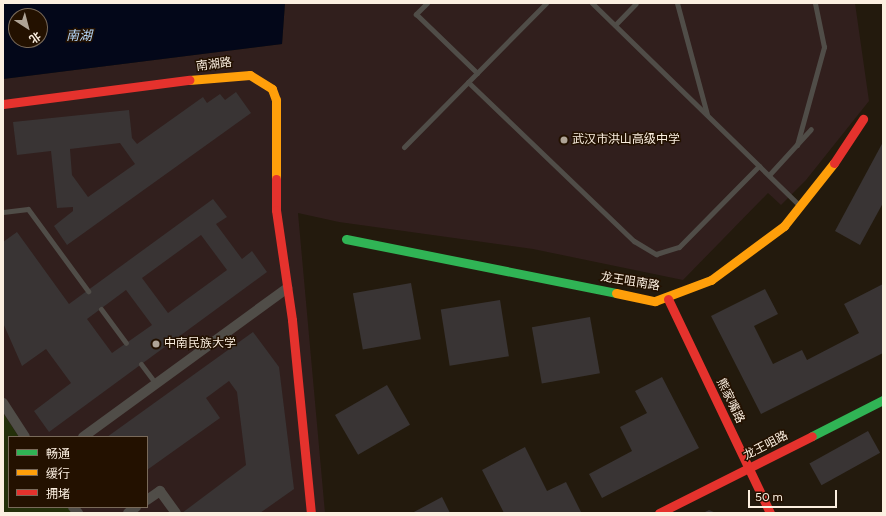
<!DOCTYPE html>
<html>
<head>
<meta charset="utf-8">
<style>
	body { margin:0 }
	#map { position:relative; width:886px; height:516px; overflow:hidden; background:#231a0d; font-family:Figtree,"Noto Sans SC",sans-serif }
	div>[style] { position:absolute }
	.education>* { inset:0; background:#311f1d }
	.green>* { inset:0; background:#24300a }
	.water>* { inset:0; background:#030719 }
	.building>* { inset:0; background:#393434; transform-origin:0 0 }
	.lane>* { height:5px; margin:-2.5px; padding:0 2.5px; transform-origin:2.5px; border-radius:2.5px; background:#504d48 }
	.street>* { height:10px; margin:-5px; padding:0 5px; transform-origin:5px; border-radius:5px; background:#504d48 }
	.fast>* { height:9px; margin:-4.5px; padding:0 4.5px; transform-origin:4.5px; border-radius:4.5px; background:#30b455 }
	.slow>* { height:9px; margin:-4.5px; padding:0 4.5px; transform-origin:4.5px; border-radius:4.5px; background:#ff9f0a }
	.jam>* { height:9px; margin:-4.5px; padding:0 4.5px; transform-origin:4.5px; border-radius:4.5px; background:#e5322d }
	.dots>* { width:11px; height:11px; translate:-50% -50%; box-sizing:border-box; border:2px solid #231100; border-radius:50% }
	span { translate:-50% -50%; white-space:nowrap; text-align:center; line-height:1.15; -webkit-text-stroke:3px #231100; paint-order:stroke }
	.street-label { font-size:12px; color:#fbefe0 }
	.poi-label { font-size:12px; color:#fbefe0 }
	.left { translate:0 -50%; text-align:left }
	.water-label { font-size:13px; color:#b5d7f9; font-style:italic }
	.frame { position:absolute; inset:0; border:4px solid #fbefe0; pointer-events:none }
	.legend { position:absolute; left:8px; top:436px; width:140px; height:72px; box-sizing:border-box; background:#231100; border:1px solid #796a5a; margin:0; padding:5px 7px; list-style:none; font-size:12px; color:#fbefe0 }
	.legend li { display:flex; align-items:center; gap:8px; height:20px }
	.legend b { width:20px; border:1px solid #796a5a }
	.north { position:absolute; left:8px; top:8px; width:40px; height:40px; box-sizing:border-box; background:#231100; border:1px solid #796a5a; border-radius:50%; rotate:144deg; font-size:11px; font-weight:700; line-height:16px; text-align:center; color:#fbefe0 }
	.north::after { content:''; display:block; margin:auto; width:14px; height:18px; background:#afa496; clip-path:polygon(50% 0,100% 100%,50% 72%,0 100%) }
	.scale { position:absolute; left:748px; top:490px; width:89px; height:18px; box-sizing:border-box; border:2px solid #fbefe0; border-top:0; padding-left:5px; font-size:12px; line-height:14px; white-space:nowrap; color:#fbefe0; -webkit-text-stroke:3px #231100; paint-order:stroke }
</style>
</head>
<body>
<div id="map">
	<div class="education">
		<i style="clip-path:polygon(evenodd,285px 3px,855px 3px,869px 101px,806px 180px,781px 205px,768px 193px,683px 280px,533px 249px,339px 222px,298px 213px,325px 513px,3px 513px,3px 79px,282px 44px,285px 3px,9px 437px,147px 437px,147px 507px,9px 507px,9px 437px)"></i>
	</div>
	<div class="green">
		<i style="clip-path:polygon(3px 413px,19px 437px,9px 437px,9px 507px,68px 507px,72px 513px,3px 513px)"></i>
	</div>
	<div class="water">
		<i style="clip-path:polygon(evenodd,3px 3px,285px 3px,282px 44px,3px 79px,3px 3px,16px 16px,40px 16px,40px 40px,16px 40px,16px 16px)"></i>
	</div>
	<div class="building">
		<i style="clip-path:polygon(evenodd,236px 92px,251px 113px,67px 245px,54px 226px,73px 211px,73px 207px,57px 208px,51px 151px,17px 155px,13px 122px,129px 110px,132px 138px,137px 144px,203px 97px,207px 103px,220px 94px,225px 100px,236px 92px,120px 143px,135px 164px,88px 197px,72px 175px,70px 149px,120px 143px)"></i>
		<i style="clip-path:polygon(883px 142px,883px 203px,860px 245px,835px 231px)"></i>
		<i style="clip-path:polygon(evenodd,213px 199px,227px 217px,216px 224px,242px 259px,252px 251px,267px 272px,49px 432px,34px 411px,71px 383px,46px 349px,22px 366px,3px 323px,3px 242px,17px 232px,69px 304px,213px 199px,201px 235px,227px 270px,168px 313px,142px 278px,201px 235px,213px 199px,126px 290px,152px 325px,112px 353px,87px 319px,126px 290px)"></i>
		<i style="left:411px;top:283px;width:57px;height:59px;rotate:80deg"></i>
		<i style="clip-path:polygon(883px 284px,883px 353px,761px 414px,711px 316px,765px 289px,778px 314px,754px 326px,773px 364px,802px 350px,807px 360px,859px 333px,844px 304px)"></i>
		<i style="left:500px;top:300px;width:57px;height:60px;rotate:81deg"></i>
		<i style="left:590px;top:317px;width:57px;height:59px;rotate:80deg"></i>
		<i style="clip-path:polygon(253px 332px,279px 367px,294px 489px,260px 513px,182px 513px,246px 465px,237px 392px,229px 381px,206px 398px,220px 418px,147px 470px,147px 437px,107px 437px)"></i>
		<i style="clip-path:polygon(662px 377px,699px 448px,602px 498px,589px 474px,632px 451px,620px 427px,647px 413px,635px 391px)"></i>
		<i style="left:387px;top:385px;width:46px;height:60px;rotate:60deg"></i>
		<i style="left:868px;top:431px;width:25px;height:67px;rotate:61deg"></i>
		<i style="clip-path:polygon(525px 447px,547px 491px,566px 482px,581px 512px,504px 513px,482px 470px)"></i>
		<i style="clip-path:polygon(442px 497px,450px 513px,412px 513px)"></i>
		<i style="clip-path:polygon(709px 510px,716px 513px,703px 513px)"></i>
	</div>
	<div class="lane">
		<i style="left:427px;top:3px;width:16px;rotate:135deg"></i>
		<i style="left:416px;top:14px;width:85px;rotate:44deg"></i>
		<i style="left:592px;top:3px;width:291px;rotate:44.3deg"></i>
		<i style="left:677px;top:3px;width:115px;rotate:74.9deg"></i>
		<i style="left:615px;top:25px;width:30px;rotate:-46deg"></i>
		<i style="left:468px;top:82px;width:230px;rotate:43.8deg"></i>
		<i style="left:634px;top:241px;width:26px;rotate:31deg"></i>
		<i style="left:656px;top:254px;width:24px;rotate:-17deg"></i>
		<i style="left:679px;top:247px;width:114px;rotate:-45.4deg"></i>
		<i style="left:797px;top:145px;width:102px;rotate:-74.6deg"></i>
		<i style="left:824px;top:47px;width:45px;rotate:-101.6deg"></i>
		<i style="left:404px;top:147px;width:202px;rotate:-45.4deg"></i>
		<i style="left:769px;top:175px;width:62px;rotate:-47.6deg"></i>
		<i style="left:3px;top:212px;width:25px;rotate:-7deg"></i>
		<i style="left:28px;top:209px;width:102px;rotate:53.8deg"></i>
		<i style="left:101px;top:309px;width:42px;rotate:53.7deg"></i>
		<i style="left:141px;top:364px;width:25px;rotate:53deg"></i>
	</div>
	<div class="street">
		<i style="left:3px;top:403px;width:40px;rotate:57.1deg"></i>
		<i style="left:83px;top:437px;width:253px;rotate:-36.1deg"></i>
		<i style="left:147px;top:500px;width:16px;rotate:-35deg"></i>
		<i style="left:160px;top:491px;width:27px;rotate:54deg"></i>
		<i style="left:73px;top:507px;width:8px;rotate:50deg"></i>
		<i style="left:128px;top:513px;width:10px;rotate:-37deg"></i>
	</div>
	<div class="fast">
		<i style="left:346px;top:239px;width:275px;rotate:11.3deg"></i>
		<i style="left:812px;top:436px;width:80px;rotate:-26.9deg"></i>
	</div>
	<div class="slow">
		<i style="left:189px;top:80px;width:61px;rotate:-4.7deg"></i>
		<i style="left:250px;top:75px;width:26px;rotate:32deg"></i>
		<i style="left:272px;top:89px;width:12px;rotate:70deg"></i>
		<i style="left:276px;top:100px;width:79px;rotate:90deg"></i>
		<i style="left:616px;top:293px;width:40px;rotate:12deg"></i>
		<i style="left:655px;top:301px;width:60px;rotate:-20.6deg"></i>
		<i style="left:711px;top:280px;width:91px;rotate:-36.5deg"></i>
		<i style="left:784px;top:226px;width:80px;rotate:-51.6deg"></i>
	</div>
	<div class="jam">
		<i style="left:3px;top:104px;width:188px;rotate:-7.4deg"></i>
		<i style="left:834px;top:163px;width:53px;rotate:-56.6deg"></i>
		<i style="left:276px;top:179px;width:31px;rotate:90deg"></i>
		<i style="left:276px;top:210px;width:111px;rotate:81.7deg"></i>
		<i style="left:292px;top:320px;width:194px;rotate:84.4deg"></i>
		<i style="left:668px;top:299px;width:237px;rotate:64.5deg"></i>
		<i style="left:659px;top:513px;width:171px;rotate:-26.7deg"></i>
	</div>
	<div class="dots">
		<i style="left:564px;top:140px;background:#afa496"></i>
		<i style="left:156px;top:344px;background:#afa496"></i>
	</div>
	<div class="street-label">
		<span style="left:214px;top:65px;rotate:-7deg">南湖路</span>
		<span style="left:630px;top:282px;rotate:9deg">龙王咀南路</span>
		<span style="left:730px;top:401px;rotate:64deg">熊家嘴路</span>
		<span style="left:766px;top:446px;rotate:-27deg">龙王咀路</span>
	</div>
	<div class="poi-label">
		<span class="left" style="left:572px;top:140px">武汉市洪山高级中学</span>
		<span class="left" style="left:164px;top:344px">中南民族大学</span>
	</div>
	<div class="water-label">
		<span style="left:79px;top:36px">南湖</span>
	</div>
	<div class="frame"></div>
	<ul class="legend">
	<li><b style="height:5px;background:#30b455"></b>畅通</li>
	<li><b style="height:5px;background:#ff9f0a"></b>缓行</li>
	<li><b style="height:5px;background:#e5322d"></b>拥堵</li>
	</ul>
	<div class="north">北</div>
	<div class="scale">50 m</div>
</div>
</body>
</html>
